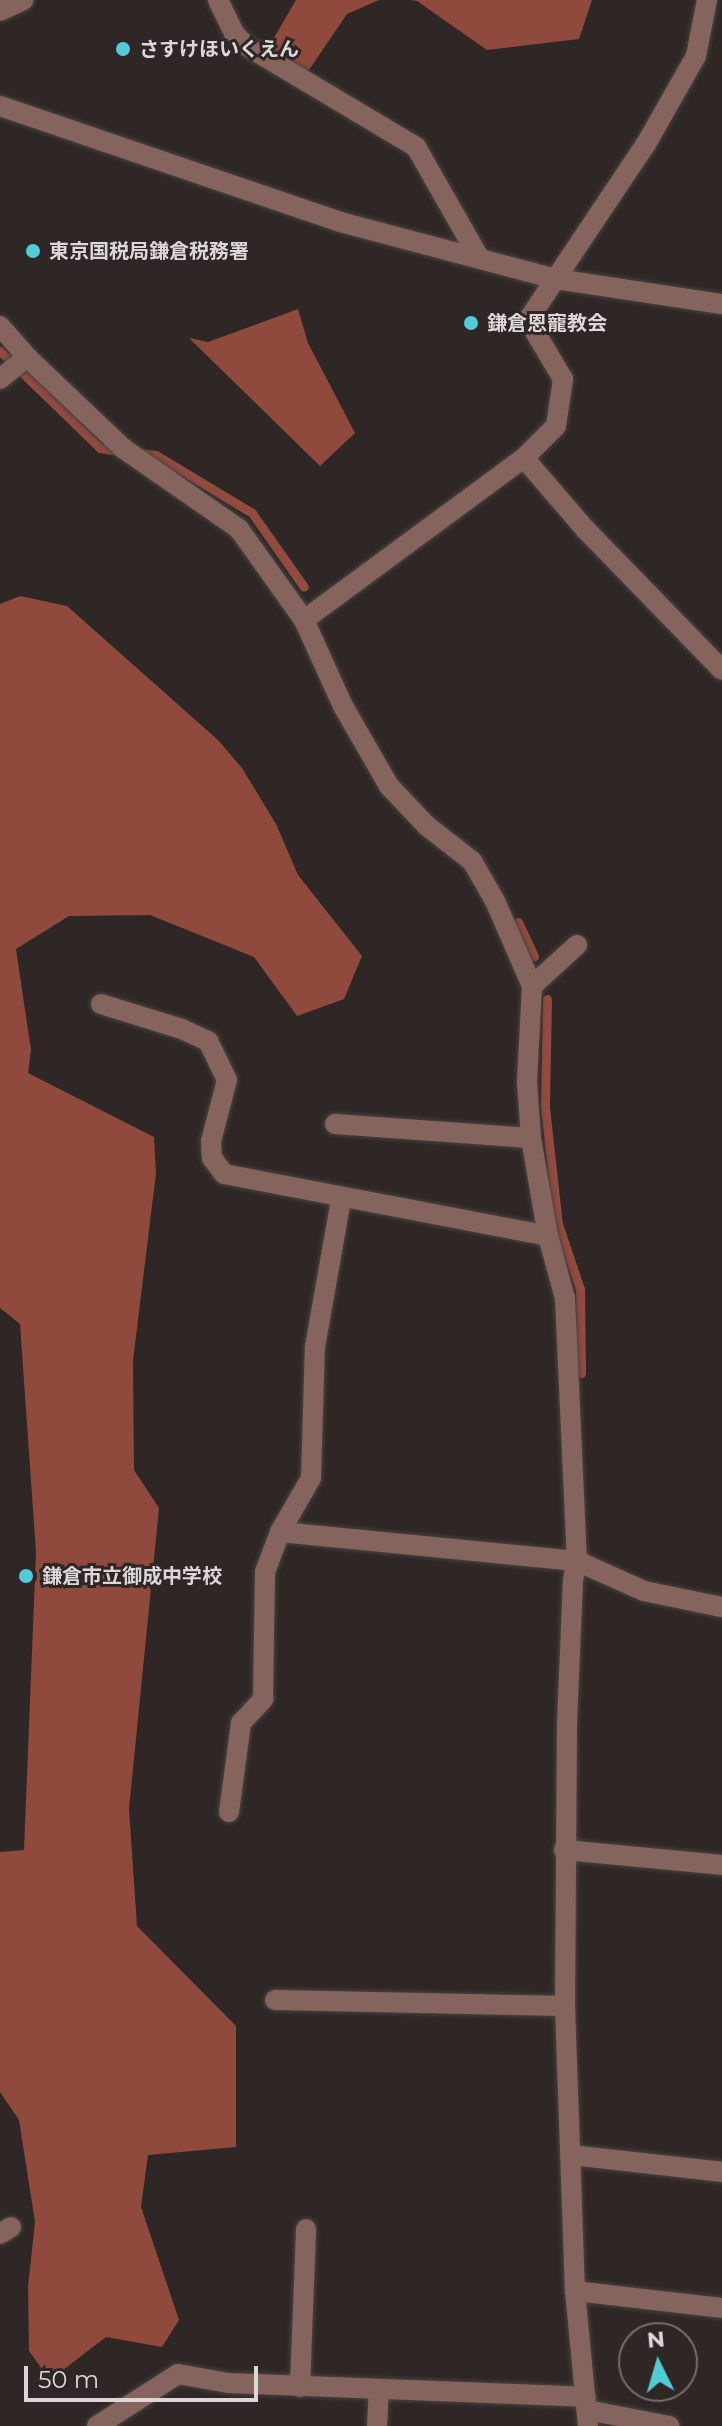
<!DOCTYPE html>
<html>
<head>
<meta charset="utf-8">
<style>
	body { margin:0 }
	#map { position:relative; width:722px; height:2426px; overflow:hidden; background:#2e2725; font-family:Montserrat,"Noto Sans JP",sans-serif }
	div>[style] { position:absolute }
	.forest>* { inset:0; background:#90493d }
	.stream>* { height:9px; margin:-4.5px; padding:0 4.5px; transform-origin:4.5px; border-radius:4.5px; background:#934b40 }
	.roads { filter:drop-shadow(0 0 2px #4a4341) drop-shadow(0 0 2px #4a4341) }
	.minor>* { height:20px; margin:-10px; padding:0 10px; transform-origin:10px; border-radius:10px; background:#86645e }
	.dots>* { width:22px; height:22px; translate:-50% -50%; box-sizing:border-box; border:4px solid #2e2725; border-radius:50% }
	span { translate:-50% -50%; white-space:nowrap; text-align:center; line-height:1.15; -webkit-text-stroke:6px #2e2725; paint-order:stroke }
	.poi-label { font-size:20px; color:#ddd8d7; font-weight:700 }
	.left { translate:0 -50%; text-align:left }
	.north { position:absolute; left:618px; top:2322px; width:80px; height:80px; box-sizing:border-box; background:#2e2725; border:2px solid #746e6c; border-radius:50%; rotate:355deg; font-size:22px; font-weight:700; line-height:32px; text-align:center; color:#ddd8d7 }
	.north::after { content:''; display:block; margin:auto; width:28px; height:36px; background:#52cbd8; clip-path:polygon(50% 0,100% 100%,50% 72%,0 100%) }
	.scale { position:absolute; left:24px; top:2366px; width:234px; height:36px; box-sizing:border-box; border:4px solid #ddd8d7; border-top:0; padding-left:10px; font-size:24px; line-height:28px; white-space:nowrap; color:#ddd8d7; -webkit-text-stroke:6px #2e2725; paint-order:stroke }
</style>
</head>
<body>
<div id="map">
	<div class="forest">
		<i style="clip-path:polygon(296px 0,379px 0,347px 14px,309px 70px,301px 74px,272px 52px,271px 43px)"></i>
		<i style="clip-path:polygon(410px 0,592px 0,579px 39px,487px 50px,417px 1px)"></i>
		<i style="clip-path:polygon(298px 309px,308px 343px,355px 433px,320px 466px,189px 338px,208px 342px)"></i>
		<i style="clip-path:polygon(20px 596px,67px 606px,218px 740px,242px 768px,276px 824px,298px 875px,362px 956px,344px 999px,297px 1016px,254px 957px,150px 915px,69px 916px,16px 949px,31px 1050px,28px 1073px,154px 1137px,156px 1173px,133px 1361px,134px 1470px,159px 1508px,129px 1809px,137px 1926px,236px 2026px,236px 2147px,148px 2155px,141px 2207px,179px 2320px,162px 2347px,106px 2337px,50px 2380px,29px 2351px,28px 2287px,35px 2222px,19px 2120px,0 2092px,0 1852px,24px 1850px,36px 1552px,20px 1324px,0 1308px,0 604px)"></i>
	</div>
	<div class="stream">
		<i style="left:0;top:351px;width:139px;rotate:44.1deg"></i>
		<i style="left:100px;top:448px;width:19px;rotate:9deg"></i>
		<i style="left:138px;top:453px;width:18px;rotate:6deg"></i>
		<i style="left:156px;top:455px;width:112px;rotate:31.1deg"></i>
		<i style="left:252px;top:513px;width:90px;rotate:54.9deg"></i>
		<i style="left:518px;top:922px;width:38px;rotate:65deg"></i>
		<i style="left:547px;top:999px;width:108px;rotate:91.1deg"></i>
		<i style="left:545px;top:1107px;width:118px;rotate:83.7deg"></i>
		<i style="left:558px;top:1224px;width:69px;rotate:71.3deg"></i>
		<i style="left:580px;top:1289px;width:84px;rotate:89.3deg"></i>
	</div>
	<div class="roads">
		<div class="minor">
			<i style="left:218px;top:0;width:37px;rotate:64deg"></i>
			<i style="left:234px;top:33px;width:16px;rotate:47deg"></i>
			<i style="left:245px;top:45px;width:199px;rotate:30.8deg"></i>
			<i style="left:416px;top:147px;width:129px;rotate:60.3deg"></i>
			<i style="left:0;top:11px;width:26px;rotate:-25deg"></i>
			<i style="left:0;top:106px;width:359px;rotate:18.8deg"></i>
			<i style="left:340px;top:222px;width:223px;rotate:14.8deg"></i>
			<i style="left:556px;top:279px;width:168px;rotate:8.6deg"></i>
			<i style="left:0;top:326px;width:41px;rotate:48.9deg"></i>
			<i style="left:27px;top:357px;width:134px;rotate:43.5deg"></i>
			<i style="left:124px;top:449px;width:140px;rotate:34.8deg"></i>
			<i style="left:239px;top:529px;width:112px;rotate:54.5deg"></i>
			<i style="left:304px;top:620px;width:94px;rotate:65.6deg"></i>
			<i style="left:343px;top:706px;width:92px;rotate:60.1deg"></i>
			<i style="left:389px;top:786px;width:55px;rotate:46.5deg"></i>
			<i style="left:427px;top:826px;width:57px;rotate:37.9deg"></i>
			<i style="left:472px;top:861px;width:46px;rotate:60.1deg"></i>
			<i style="left:495px;top:901px;width:93px;rotate:66.5deg"></i>
			<i style="left:532px;top:986px;width:96px;rotate:93deg"></i>
			<i style="left:527px;top:1082px;width:56px;rotate:85.9deg"></i>
			<i style="left:531px;top:1138px;width:99px;rotate:80.2deg"></i>
			<i style="left:548px;top:1236px;width:64px;rotate:74.7deg"></i>
			<i style="left:565px;top:1298px;width:263px;rotate:87.4deg"></i>
			<i style="left:577px;top:1561px;width:19px;rotate:102deg"></i>
			<i style="left:573px;top:1580px;width:143px;rotate:92.4deg"></i>
			<i style="left:567px;top:1723px;width:283px;rotate:90.4deg"></i>
			<i style="left:565px;top:2006px;width:285px;rotate:88deg"></i>
			<i style="left:575px;top:2291px;width:136px;rotate:84.5deg"></i>
			<i style="left:0;top:379px;width:35px;rotate:-39deg"></i>
			<i style="left:524px;top:458px;width:95px;rotate:49.3deg"></i>
			<i style="left:586px;top:530px;width:195px;rotate:45.8deg"></i>
			<i style="left:304px;top:620px;width:273px;rotate:-36.4deg"></i>
			<i style="left:524px;top:458px;width:45px;rotate:-45deg"></i>
			<i style="left:556px;top:426px;width:48px;rotate:-81.5deg"></i>
			<i style="left:563px;top:379px;width:69px;rotate:-120.7deg"></i>
			<i style="left:528px;top:320px;width:212px;rotate:-56.2deg"></i>
			<i style="left:646px;top:144px;width:101px;rotate:-60.4deg"></i>
			<i style="left:696px;top:56px;width:57px;rotate:-78.9deg"></i>
			<i style="left:532px;top:986px;width:61px;rotate:-42.3deg"></i>
			<i style="left:101px;top:1004px;width:85px;rotate:17.2deg"></i>
			<i style="left:182px;top:1029px;width:29px;rotate:25deg"></i>
			<i style="left:208px;top:1041px;width:43px;rotate:64deg"></i>
			<i style="left:227px;top:1080px;width:63px;rotate:104.7deg"></i>
			<i style="left:211px;top:1141px;width:17px;rotate:87deg"></i>
			<i style="left:212px;top:1158px;width:20px;rotate:53deg"></i>
			<i style="left:224px;top:1174px;width:330px;rotate:10.8deg"></i>
			<i style="left:335px;top:1124px;width:196px;rotate:4.1deg"></i>
			<i style="left:280px;top:1532px;width:298px;rotate:5.6deg"></i>
			<i style="left:577px;top:1561px;width:73px;rotate:24.1deg"></i>
			<i style="left:644px;top:1591px;width:80px;rotate:11.6deg"></i>
			<i style="left:229px;top:1812px;width:90px;rotate:-82.3deg"></i>
			<i style="left:241px;top:1723px;width:33px;rotate:-47deg"></i>
			<i style="left:263px;top:1699px;width:127px;rotate:-89.1deg"></i>
			<i style="left:265px;top:1572px;width:43px;rotate:-69.4deg"></i>
			<i style="left:280px;top:1532px;width:62px;rotate:-60.1deg"></i>
			<i style="left:311px;top:1478px;width:131px;rotate:-88.3deg"></i>
			<i style="left:315px;top:1347px;width:150px;rotate:-80deg"></i>
			<i style="left:564px;top:1850px;width:159px;rotate:5.4deg"></i>
			<i style="left:275px;top:2000px;width:290px;rotate:1.2deg"></i>
			<i style="left:571px;top:2155px;width:152px;rotate:6.4deg"></i>
			<i style="left:0;top:2234px;width:13px;rotate:-32deg"></i>
			<i style="left:575px;top:2291px;width:148px;rotate:6.6deg"></i>
			<i style="left:300px;top:2387px;width:158px;rotate:-87.8deg"></i>
			<i style="left:587px;top:2410px;width:84px;rotate:11deg"></i>
			<i style="left:97px;top:2426px;width:96px;rotate:-32.7deg"></i>
			<i style="left:178px;top:2374px;width:51px;rotate:10.2deg"></i>
			<i style="left:228px;top:2383px;width:358px;rotate:2.2deg"></i>
			<i style="left:377px;top:2426px;width:35px;rotate:-87deg"></i>
		</div>
	</div>
	<div class="dots">
		<i style="left:123px;top:49px;background:#52cbd8"></i>
		<i style="left:33px;top:251px;background:#52cbd8"></i>
		<i style="left:471px;top:323px;background:#52cbd8"></i>
		<i style="left:26px;top:1576px;background:#52cbd8"></i>
	</div>
	<div class="poi-label">
		<span class="left" style="left:139px;top:49px">さすけほいくえん</span>
		<span class="left" style="left:49px;top:251px">東京国税局鎌倉税務署</span>
		<span class="left" style="left:487px;top:323px">鎌倉恩寵教会</span>
		<span class="left" style="left:42px;top:1576px">鎌倉市立御成中学校</span>
	</div>
	<div class="north">N</div>
	<div class="scale">50 m</div>
</div>
</body>
</html>
